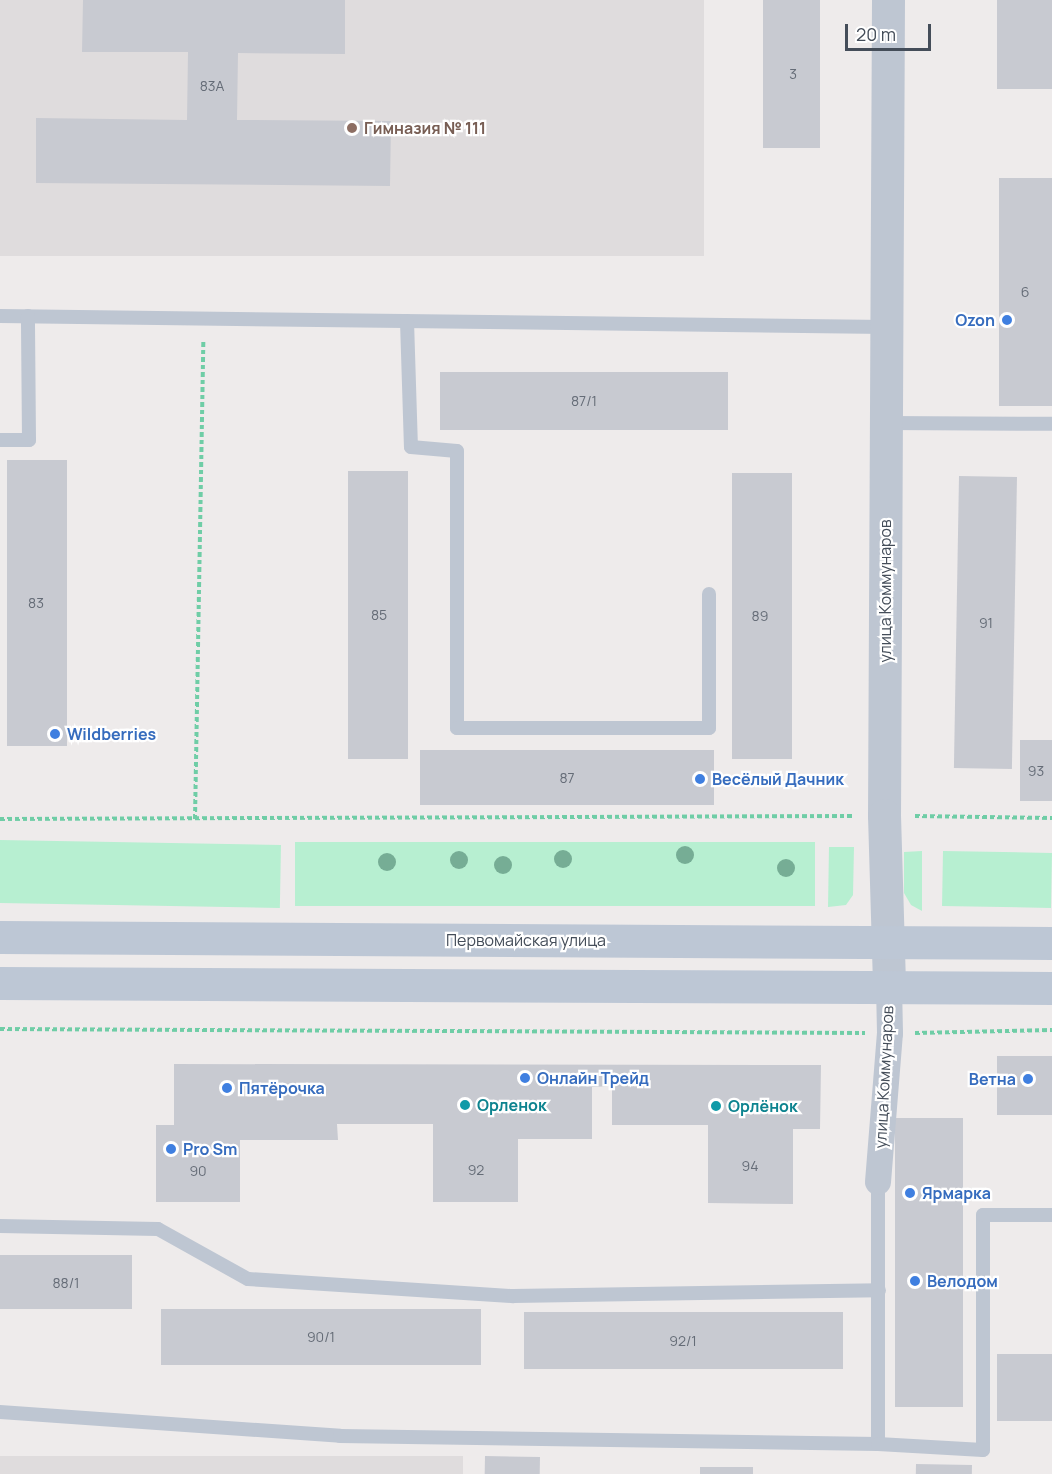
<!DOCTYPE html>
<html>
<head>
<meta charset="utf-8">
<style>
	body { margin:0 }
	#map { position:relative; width:1052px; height:1474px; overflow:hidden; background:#eeebeb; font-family:Manrope,sans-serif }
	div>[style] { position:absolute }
	.education>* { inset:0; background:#dfdcdd; transform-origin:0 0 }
	.green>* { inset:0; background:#b7efd1; transform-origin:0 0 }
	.building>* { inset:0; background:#c8cad1; transform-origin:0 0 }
	.path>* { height:4px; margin-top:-2px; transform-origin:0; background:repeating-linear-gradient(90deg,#6fcda6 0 4.5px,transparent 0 7.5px) }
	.service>* { height:14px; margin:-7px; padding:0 7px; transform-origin:7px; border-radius:7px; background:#bec6d2 }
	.minor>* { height:26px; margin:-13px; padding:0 13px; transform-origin:13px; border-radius:13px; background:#bec6d2 }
	.tertiary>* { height:33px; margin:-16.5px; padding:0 16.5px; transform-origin:16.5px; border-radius:16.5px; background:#bec6d2 }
	.secondary>* { height:33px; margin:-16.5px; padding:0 16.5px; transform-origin:16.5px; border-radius:16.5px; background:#bdc7d5 }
	.trees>* { width:18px; height:18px; margin:-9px; border-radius:50%; background:#76ad95 }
	.dots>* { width:16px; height:16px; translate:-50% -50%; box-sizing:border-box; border:3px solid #fff; border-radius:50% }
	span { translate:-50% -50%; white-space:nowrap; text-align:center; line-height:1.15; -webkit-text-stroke:4.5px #fff; paint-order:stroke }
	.number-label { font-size:14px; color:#656c77 }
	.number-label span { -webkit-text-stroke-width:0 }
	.education-label { font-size:16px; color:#785e54; font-weight:700 }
	.left { translate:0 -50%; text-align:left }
	.shop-label { font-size:16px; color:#366cbe; font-weight:700 }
	.right { translate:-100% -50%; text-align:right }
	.street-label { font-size:16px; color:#444d59 }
	.culture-label { font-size:16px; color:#0d838f; font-weight:700 }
	.scale { position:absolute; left:845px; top:24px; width:86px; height:27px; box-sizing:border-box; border:3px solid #444d59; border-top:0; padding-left:8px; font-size:18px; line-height:21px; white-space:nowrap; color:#444d59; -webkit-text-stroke:4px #fff; paint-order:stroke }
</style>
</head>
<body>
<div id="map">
	<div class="education">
		<i style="left:0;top:0;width:704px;height:256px"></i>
		<i style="left:0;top:1456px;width:463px;height:18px"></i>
	</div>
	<div class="green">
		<i style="left:0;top:840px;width:281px;height:63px;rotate:1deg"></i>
		<i style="left:295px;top:842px;width:520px;height:64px"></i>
		<i style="clip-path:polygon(829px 847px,854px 847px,853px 895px,846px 905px,828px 907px)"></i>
		<i style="clip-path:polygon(922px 851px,922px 911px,911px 905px,904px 893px,904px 852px)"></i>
		<i style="left:943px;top:851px;width:109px;height:55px;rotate:1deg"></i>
	</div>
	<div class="building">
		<i style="clip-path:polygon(83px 0,345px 0,345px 54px,238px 53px,237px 120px,391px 121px,390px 186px,36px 183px,36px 118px,187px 120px,188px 52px,82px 52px)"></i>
		<i style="left:763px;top:0;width:57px;height:148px"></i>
		<i style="left:997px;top:0;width:55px;height:89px"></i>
		<i style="left:999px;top:178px;width:53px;height:228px"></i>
		<i style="left:440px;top:372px;width:288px;height:58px"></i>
		<i style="left:7px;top:460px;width:60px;height:286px"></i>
		<i style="left:348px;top:471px;width:60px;height:288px"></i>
		<i style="left:732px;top:473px;width:60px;height:286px"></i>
		<i style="left:959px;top:476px;width:58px;height:292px;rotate:1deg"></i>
		<i style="left:1020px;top:740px;width:32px;height:61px"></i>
		<i style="left:420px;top:750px;width:294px;height:55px"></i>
		<i style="left:997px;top:1056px;width:55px;height:59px"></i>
		<i style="clip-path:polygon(174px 1064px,821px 1065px,820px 1129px,793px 1129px,793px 1204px,708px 1203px,708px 1125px,612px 1125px,612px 1086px,592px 1087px,592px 1139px,518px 1139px,518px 1202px,433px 1202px,433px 1124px,337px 1124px,338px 1140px,240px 1140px,240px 1202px,156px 1202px,156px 1125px,174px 1125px)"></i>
		<i style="left:895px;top:1118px;width:68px;height:289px"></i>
		<i style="left:0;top:1255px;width:132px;height:54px"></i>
		<i style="left:161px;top:1309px;width:320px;height:56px"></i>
		<i style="left:524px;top:1312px;width:319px;height:57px"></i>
		<i style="left:997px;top:1354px;width:55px;height:67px"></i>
		<i style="left:485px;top:1456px;width:55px;height:18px;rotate:1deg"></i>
		<i style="left:916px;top:1464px;width:56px;height:10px;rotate:1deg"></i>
		<i style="left:700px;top:1467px;width:53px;height:7px"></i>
	</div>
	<div class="path">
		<i style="left:915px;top:816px;width:137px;rotate:0.8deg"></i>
		<i style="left:0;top:819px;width:853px;rotate:-0.2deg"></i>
		<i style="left:195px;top:819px;width:479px;rotate:-89deg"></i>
		<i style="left:0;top:1029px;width:865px;rotate:0.26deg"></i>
		<i style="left:915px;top:1033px;width:137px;rotate:-1.3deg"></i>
	</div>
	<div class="service">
		<i style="left:0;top:316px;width:886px;rotate:0.71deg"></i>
		<i style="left:407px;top:321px;width:126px;rotate:88.2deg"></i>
		<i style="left:411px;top:447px;width:46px;rotate:5deg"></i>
		<i style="left:457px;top:451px;width:277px;rotate:90deg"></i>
		<i style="left:457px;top:728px;width:252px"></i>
		<i style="left:709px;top:728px;width:134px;rotate:-90deg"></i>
		<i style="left:886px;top:423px;width:166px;rotate:0.3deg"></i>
		<i style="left:0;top:440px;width:29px"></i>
		<i style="left:29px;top:440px;width:124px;rotate:-90.5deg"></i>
		<i style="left:0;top:1226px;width:158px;rotate:1.1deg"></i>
		<i style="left:158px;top:1229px;width:103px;rotate:29.1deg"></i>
		<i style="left:248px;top:1279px;width:266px;rotate:3.7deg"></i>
		<i style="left:513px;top:1296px;width:366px;rotate:-0.9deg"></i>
		<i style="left:0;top:1412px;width:341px;rotate:4deg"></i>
		<i style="left:340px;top:1436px;width:538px;rotate:0.85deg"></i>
		<i style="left:878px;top:1444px;width:262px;rotate:-90deg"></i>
		<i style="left:878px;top:1444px;width:105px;rotate:3.3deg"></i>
		<i style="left:983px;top:1450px;width:235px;rotate:-90deg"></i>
		<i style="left:983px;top:1215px;width:69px"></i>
	</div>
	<div class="minor">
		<i style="left:878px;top:1182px;width:149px;rotate:-85.4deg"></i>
		<i style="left:890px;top:1033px;width:47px;rotate:-91.2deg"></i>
	</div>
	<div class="tertiary">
		<i style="left:888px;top:0;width:815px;rotate:90.28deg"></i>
		<i style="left:884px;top:815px;width:171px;rotate:88.3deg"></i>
	</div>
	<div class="secondary">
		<i style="left:0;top:937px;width:1052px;rotate:0.33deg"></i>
		<i style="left:0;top:983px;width:1052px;rotate:0.27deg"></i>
	</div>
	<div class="trees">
		<i style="left:685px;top:855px"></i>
		<i style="left:563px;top:859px"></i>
		<i style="left:459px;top:860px"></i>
		<i style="left:387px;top:862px"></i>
		<i style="left:503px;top:865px"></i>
		<i style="left:786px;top:868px"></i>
	</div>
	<div class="dots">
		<i style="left:352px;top:128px;background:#8d6e63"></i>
		<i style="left:1007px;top:320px;background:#3f7fe0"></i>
		<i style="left:55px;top:734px;background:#3f7fe0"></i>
		<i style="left:700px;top:779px;background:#3f7fe0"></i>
		<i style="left:525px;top:1078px;background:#3f7fe0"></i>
		<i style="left:1028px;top:1079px;background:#3f7fe0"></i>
		<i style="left:227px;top:1088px;background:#3f7fe0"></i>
		<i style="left:465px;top:1105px;background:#0f9aa8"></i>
		<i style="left:716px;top:1106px;background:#0f9aa8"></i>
		<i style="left:171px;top:1149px;background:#3f7fe0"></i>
		<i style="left:910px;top:1193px;background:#3f7fe0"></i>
		<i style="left:915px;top:1281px;background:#3f7fe0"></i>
	</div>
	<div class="number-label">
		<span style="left:793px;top:74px">3</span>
		<span style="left:212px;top:86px">83А</span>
		<span style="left:1025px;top:292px">6</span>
		<span style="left:584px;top:401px">87/1</span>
		<span style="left:36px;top:603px">83</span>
		<span style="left:379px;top:615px">85</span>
		<span style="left:760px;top:616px">89</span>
		<span style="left:986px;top:623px">91</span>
		<span style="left:1036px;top:771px">93</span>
		<span style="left:567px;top:778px">87</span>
		<span style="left:750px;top:1166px">94</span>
		<span style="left:476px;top:1170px">92</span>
		<span style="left:198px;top:1171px">90</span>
		<span style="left:66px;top:1283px">88/1</span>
		<span style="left:321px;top:1337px">90/1</span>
		<span style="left:683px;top:1341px">92/1</span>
	</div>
	<div class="education-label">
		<span class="left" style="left:364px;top:128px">Гимназия № 111</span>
	</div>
	<div class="shop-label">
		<span class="right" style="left:995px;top:320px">Ozon</span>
		<span class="left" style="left:67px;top:734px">Wildberries</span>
		<span class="left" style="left:712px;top:779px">Весёлый Дачник</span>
		<span class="left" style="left:537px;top:1078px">Онлайн Трейд</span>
		<span class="right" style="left:1016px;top:1079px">Ветна</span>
		<span class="left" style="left:239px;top:1088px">Пятёрочка</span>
		<span class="left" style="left:183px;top:1149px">Pro Sm</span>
		<span class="left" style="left:922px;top:1193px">Ярмарка</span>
		<span class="left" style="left:927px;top:1281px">Велодом</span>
	</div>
	<div class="street-label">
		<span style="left:885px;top:591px;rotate:-90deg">улица Коммунаров</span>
		<span style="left:526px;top:940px">Первомайская улица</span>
		<span style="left:884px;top:1077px;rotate:-87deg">улица Коммунаров</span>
	</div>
	<div class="culture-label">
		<span class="left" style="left:477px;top:1105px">Орленок</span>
		<span class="left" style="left:728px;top:1106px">Орлёнок</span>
	</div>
	<div class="scale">20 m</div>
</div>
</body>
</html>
